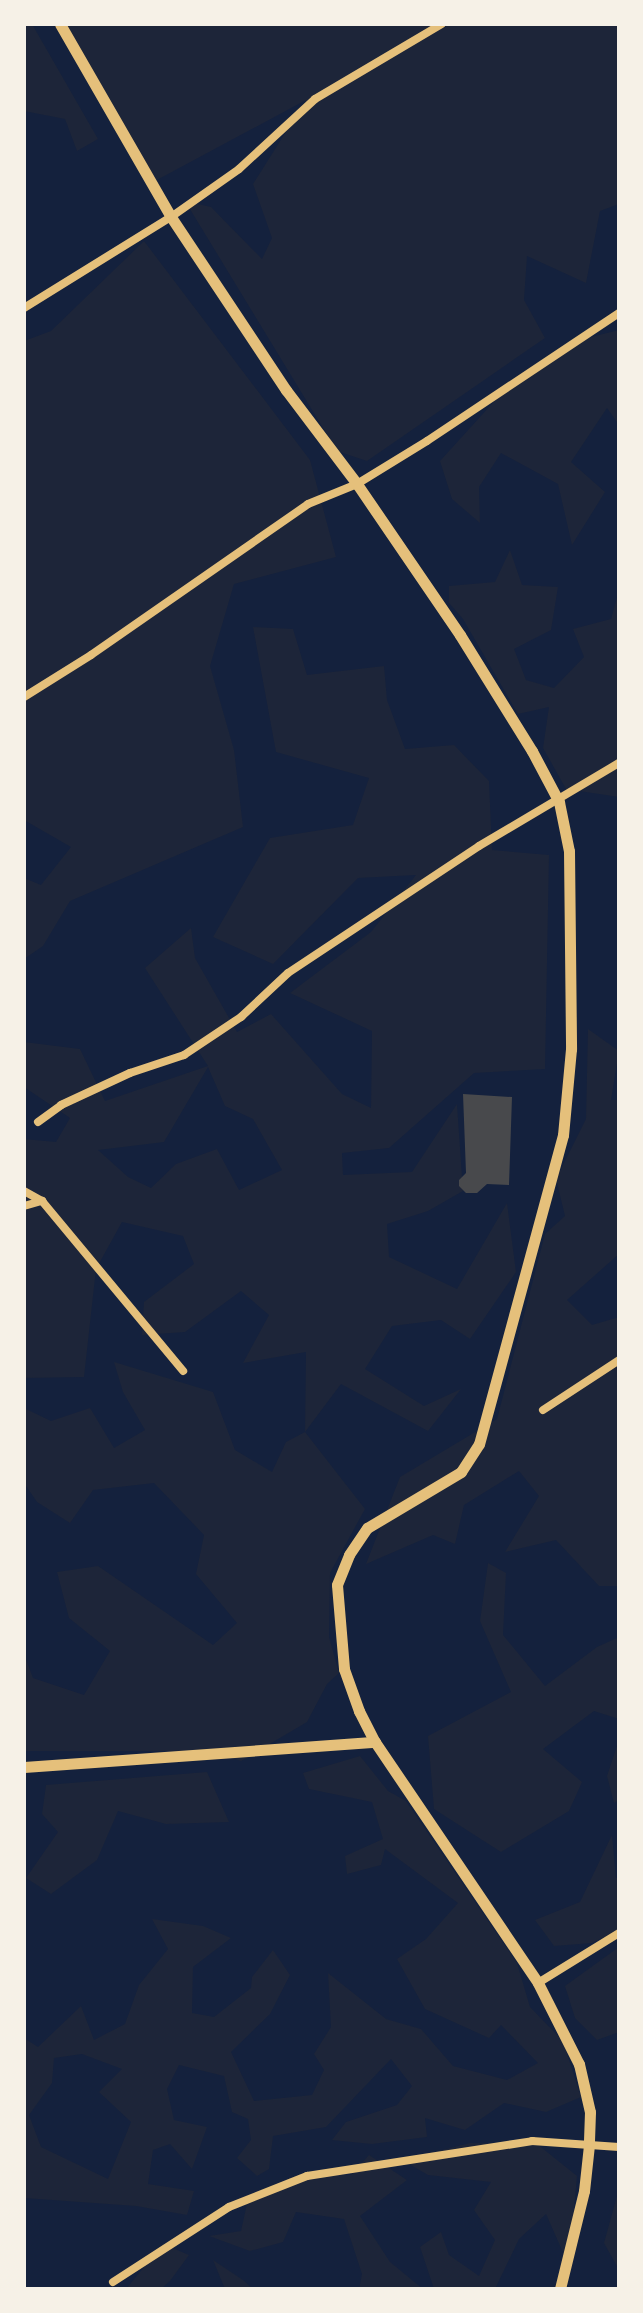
<!DOCTYPE html>
<html>
<head>
<meta charset="utf-8">
<style>
	body { margin:0 }
	#map { position:relative; width:643px; height:2313px; overflow:hidden; background:#14213d; font-family:Spectral,serif }
	div>[style] { position:absolute }
	.green>* { inset:0; background:#1d2539 }
	.building>* { inset:0; background:#48494c }
	.minor>* { height:8px; margin:-4px; padding:0 4px; transform-origin:4px; border-radius:4px; background:#e5c07b }
	.tertiary>* { height:11px; margin:-5.5px; padding:0 5.5px; transform-origin:5.5px; border-radius:5.5px; background:#e5c07b }
	span { translate:-50% -50%; white-space:nowrap; text-align:center; line-height:1.15; -webkit-text-stroke:8px #f6f1e7; paint-order:stroke }
	.frame { position:absolute; inset:0; border:26px solid #f6f1e7; pointer-events:none }
</style>
</head>
<body>
<div id="map">
	<div class="green">
		<i style="clip-path:polygon(24px 24px,32px 24px,98px 139px,77px 151px,65px 119px,24px 111px)"></i>
		<i style="clip-path:polygon(61px 24px,619px 24px,619px 204px,600px 211px,586px 283px,527px 256px,524px 300px,545px 338px,367px 461px,337px 451px,185px 201px,211px 207px,262px 259px,272px 238px,253px 184px,306px 100px,155px 181px)"></i>
		<i style="clip-path:polygon(144px 241px,310px 460px,336px 557px,234px 584px,210px 666px,234px 750px,243px 827px,70px 901px,43px 946px,24px 959px,24px 878px,41px 885px,71px 847px,24px 820px,24px 341px,51px 331px)"></i>
		<i style="clip-path:polygon(619px 330px,619px 425px,607px 408px,571px 462px,605px 492px,572px 545px,558px 484px,501px 453px,479px 487px,480px 523px,452px 499px,440px 461px,500px 395px,587px 338px)"></i>
		<i style="clip-path:polygon(510px 550px,522px 585px,558px 587px,551px 630px,514px 649px,526px 680px,554px 688px,584px 657px,573px 629px,611px 619px,619px 590px,619px 797px,566px 789px,543px 748px,549px 707px,518px 714px,463px 619px,449px 603px,449px 586px,495px 582px)"></i>
		<i style="clip-path:polygon(evenodd,253px 627px,293px 629px,307px 675px,384px 666px,387px 700px,405px 749px,454px 745px,489px 781px,492px 850px,549px 855px,545px 1069px,474px 1073px,389px 1148px,342px 1153px,343px 1175px,412px 1172px,457px 1104px,463px 1191px,428px 1211px,387px 1224px,389px 1257px,457px 1289px,507px 1203px,516px 1272px,470px 1339px,441px 1320px,392px 1326px,365px 1369px,424px 1406px,461px 1389px,428px 1431px,341px 1384px,305px 1432px,365px 1509px,330px 1573px,329px 1637px,339px 1673px,327px 1684px,307px 1722px,241px 1761px,210px 1751px,24px 1751px,24px 1654px,33px 1678px,84px 1695px,110px 1651px,69px 1618px,57px 1572px,98px 1566px,213px 1645px,237px 1623px,196px 1574px,204px 1535px,154px 1483px,93px 1490px,70px 1523px,37px 1502px,24px 1483px,24px 1408px,51px 1421px,90px 1408px,114px 1448px,145px 1430px,123px 1392px,114px 1362px,213px 1392px,235px 1450px,272px 1472px,286px 1442px,305px 1432px,306px 1352px,243px 1363px,269px 1315px,241px 1291px,185px 1332px,142px 1335px,144px 1302px,194px 1264px,183px 1236px,122px 1222px,96px 1269px,84px 1377px,24px 1378px,24px 1139px,56px 1142px,70px 1118px,24px 1087px,24px 1042px,80px 1049px,105px 1101px,208px 1066px,145px 968px,191px 928px,195px 958px,237px 1032px,271px 1014px,342px 1094px,371px 1108px,372px 1031px,290px 993px,371px 932px,416px 875px,358px 878px,273px 964px,213px 937px,270px 838px,353px 825px,369px 778px,276px 752px,253px 627px,208px 1067px,225px 1106px,253px 1119px,282px 1170px,239px 1190px,217px 1149px,176px 1164px,151px 1188px,128px 1177px,98px 1150px,164px 1142px,208px 1067px)"></i>
		<i style="clip-path:polygon(588px 1029px,619px 1051px,611px 1100px,619px 1100px,619px 1254px,567px 1300px,592px 1325px,619px 1317px,619px 1586px,599px 1586px,556px 1540px,505px 1552px,539px 1496px,519px 1471px,464px 1505px,455px 1544px,433px 1535px,366px 1564px,400px 1477px,497px 1419px,545px 1234px,565px 1216px,556px 1179px,586px 1119px)"></i>
		<i style="clip-path:polygon(488px 1563px,506px 1573px,503px 1635px,545px 1686px,597px 1647px,619px 1637px,619px 1719px,594px 1711px,543px 1749px,582px 1782px,569px 1811px,501px 1852px,434px 1809px,428px 1736px,511px 1692px,480px 1621px)"></i>
		<i style="clip-path:polygon(619px 1740px,619px 1800px,614px 1803px,607px 1776px)"></i>
		<i style="clip-path:polygon(evenodd,360px 1756px,388px 1791px,406px 1801px,517px 1963px,530px 2007px,563px 2041px,581px 2097px,546px 2112px,504px 2103px,465px 2130px,425px 2118px,427px 2137px,372px 2144px,332px 2140px,346px 2122px,397px 2105px,412px 2086px,391px 2059px,326px 2127px,273px 2136px,269px 2169px,257px 2176px,237px 2158px,251px 2140px,248px 2119px,232px 2112px,224px 2076px,179px 2065px,167px 2089px,174px 2120px,207px 2127px,192px 2169px,170px 2144px,153px 2150px,148px 2184px,194px 2191px,187px 2215px,136px 2206px,24px 2198px,24px 2038px,38px 2047px,81px 2006px,94px 2040px,125px 2024px,139px 1985px,168px 1949px,152px 1919px,203px 1926px,231px 1938px,193px 1967px,192px 2013px,214px 2017px,251px 1988px,252px 1977px,273px 1950px,290px 1975px,270px 2014px,231px 2052px,254px 2101px,312px 2095px,324px 2070px,314px 2054px,331px 2027px,328px 1973px,386px 2019px,421px 2029px,453px 2066px,507px 2080px,538px 2063px,501px 2025px,489px 2038px,425px 2009px,397px 1959px,426px 1939px,458px 1903px,385px 1849px,381px 1865px,347px 1874px,345px 1856px,383px 1839px,372px 1802px,309px 1789px,303px 1773px,360px 1756px,82px 2054px,122px 2069px,99px 2092px,131px 2122px,108px 2179px,41px 2147px,29px 2115px,52px 2083px,54px 2058px,82px 2054px)"></i>
		<i style="clip-path:polygon(207px 1772px,229px 1822px,166px 1824px,118px 1811px,97px 1860px,51px 1894px,26px 1878px,58px 1832px,42px 1814px,46px 1785px)"></i>
		<i style="clip-path:polygon(612px 1835px,616px 1878px,619px 1878px,619px 1930px,592px 1943px,554px 1946px,535px 1920px,580px 1902px)"></i>
		<i style="clip-path:polygon(619px 1947px,619px 2032px,597px 2040px,575px 2018px,565px 1986px)"></i>
		<i style="clip-path:polygon(470px 2143px,537px 2144px,577px 2176px,572px 2232px,565px 2257px,546px 2214px,519px 2239px,495px 2289px,434px 2289px,420px 2247px,441px 2232px,449px 2255px,479px 2276px,495px 2240px,474px 2210px,491px 2182px,428px 2175px,402px 2160px)"></i>
		<i style="clip-path:polygon(369px 2155px,407px 2180px,360px 2216px,390px 2262px,423px 2289px,359px 2289px,362px 2274px,344px 2219px,296px 2212px,283px 2242px,250px 2251px,209px 2236px,241px 2231px,248px 2199px,303px 2175px,351px 2175px)"></i>
		<i style="clip-path:polygon(617px 2196px,619px 2196px,619px 2270px,604px 2243px)"></i>
		<i style="clip-path:polygon(163px 2244px,189px 2255px,170px 2281px,161px 2289px,126px 2289px)"></i>
		<i style="clip-path:polygon(213px 2260px,243px 2280px,253px 2289px,225px 2289px)"></i>
	</div>
	<div class="building">
		<i style="clip-path:polygon(463px 1094px,512px 1097px,509px 1185px,487px 1184px,477px 1193px,466px 1193px,459px 1186px,459px 1180px,466px 1173px)"></i>
	</div>
	<div class="minor">
		<i style="left:24px;top:308px;width:173px;rotate:-31.8deg"></i>
		<i style="left:171px;top:217px;width:83px;rotate:-35.2deg"></i>
		<i style="left:239px;top:169px;width:103px;rotate:-42.6deg"></i>
		<i style="left:315px;top:99px;width:147px;rotate:-30.6deg"></i>
		<i style="left:24px;top:697px;width:79px;rotate:-32.1deg"></i>
		<i style="left:91px;top:655px;width:264px;rotate:-34.8deg"></i>
		<i style="left:308px;top:504px;width:53px;rotate:-22.2deg"></i>
		<i style="left:357px;top:484px;width:82px;rotate:-31.6deg"></i>
		<i style="left:427px;top:441px;width:231px;rotate:-33.7deg"></i>
		<i style="left:38px;top:1122px;width:29px;rotate:-36deg"></i>
		<i style="left:61px;top:1105px;width:76px;rotate:-24.9deg"></i>
		<i style="left:130px;top:1073px;width:57px;rotate:-18.4deg"></i>
		<i style="left:184px;top:1055px;width:69px;rotate:-33.7deg"></i>
		<i style="left:241px;top:1017px;width:64px;rotate:-43.1deg"></i>
		<i style="left:288px;top:973px;width:229px;rotate:-33.6deg"></i>
		<i style="left:479px;top:846px;width:163px;rotate:-30.7deg"></i>
		<i style="left:24px;top:1191px;width:21px;rotate:29deg"></i>
		<i style="left:42px;top:1201px;width:221px;rotate:50.3deg"></i>
		<i style="left:24px;top:1206px;width:19px;rotate:-16deg"></i>
		<i style="left:543px;top:1410px;width:91px;rotate:-33.3deg"></i>
		<i style="left:538px;top:1983px;width:95px;rotate:-31.7deg"></i>
		<i style="left:113px;top:2282px;width:138px;rotate:-32.9deg"></i>
		<i style="left:229px;top:2207px;width:84px;rotate:-21.7deg"></i>
		<i style="left:307px;top:2176px;width:228px;rotate:-8.8deg"></i>
		<i style="left:532px;top:2141px;width:87px;rotate:3.9deg"></i>
	</div>
	<div class="tertiary">
		<i style="left:60px;top:24px;width:223px;rotate:60.1deg"></i>
		<i style="left:171px;top:217px;width:208px;rotate:56.4deg"></i>
		<i style="left:286px;top:390px;width:118px;rotate:52.9deg"></i>
		<i style="left:357px;top:484px;width:183px;rotate:55.7deg"></i>
		<i style="left:460px;top:635px;width:137px;rotate:58.2deg"></i>
		<i style="left:532px;top:751px;width:58px;rotate:62.1deg"></i>
		<i style="left:559px;top:802px;width:50px;rotate:78.5deg"></i>
		<i style="left:569px;top:851px;width:198px;rotate:89.4deg"></i>
		<i style="left:571px;top:1049px;width:86px;rotate:95.3deg"></i>
		<i style="left:563px;top:1135px;width:320px;rotate:105.2deg"></i>
		<i style="left:479px;top:1444px;width:33px;rotate:123deg"></i>
		<i style="left:461px;top:1472px;width:109px;rotate:149.2deg"></i>
		<i style="left:367px;top:1528px;width:32px;rotate:124deg"></i>
		<i style="left:349px;top:1555px;width:32px;rotate:112deg"></i>
		<i style="left:337px;top:1585px;width:84px;rotate:85.2deg"></i>
		<i style="left:344px;top:1669px;width:45px;rotate:70.3deg"></i>
		<i style="left:359px;top:1711px;width:35px;rotate:63deg"></i>
		<i style="left:375px;top:1742px;width:291px;rotate:55.9deg"></i>
		<i style="left:538px;top:1983px;width:91px;rotate:63.2deg"></i>
		<i style="left:579px;top:2064px;width:49px;rotate:77.1deg"></i>
		<i style="left:590px;top:2112px;width:33px;rotate:92deg"></i>
		<i style="left:589px;top:2145px;width:46px;rotate:96.2deg"></i>
		<i style="left:584px;top:2191px;width:101px;rotate:103.8deg"></i>
		<i style="left:24px;top:1767px;width:352px;rotate:-4.1deg"></i>
	</div>
	<div class="frame"></div>
</div>
</body>
</html>
